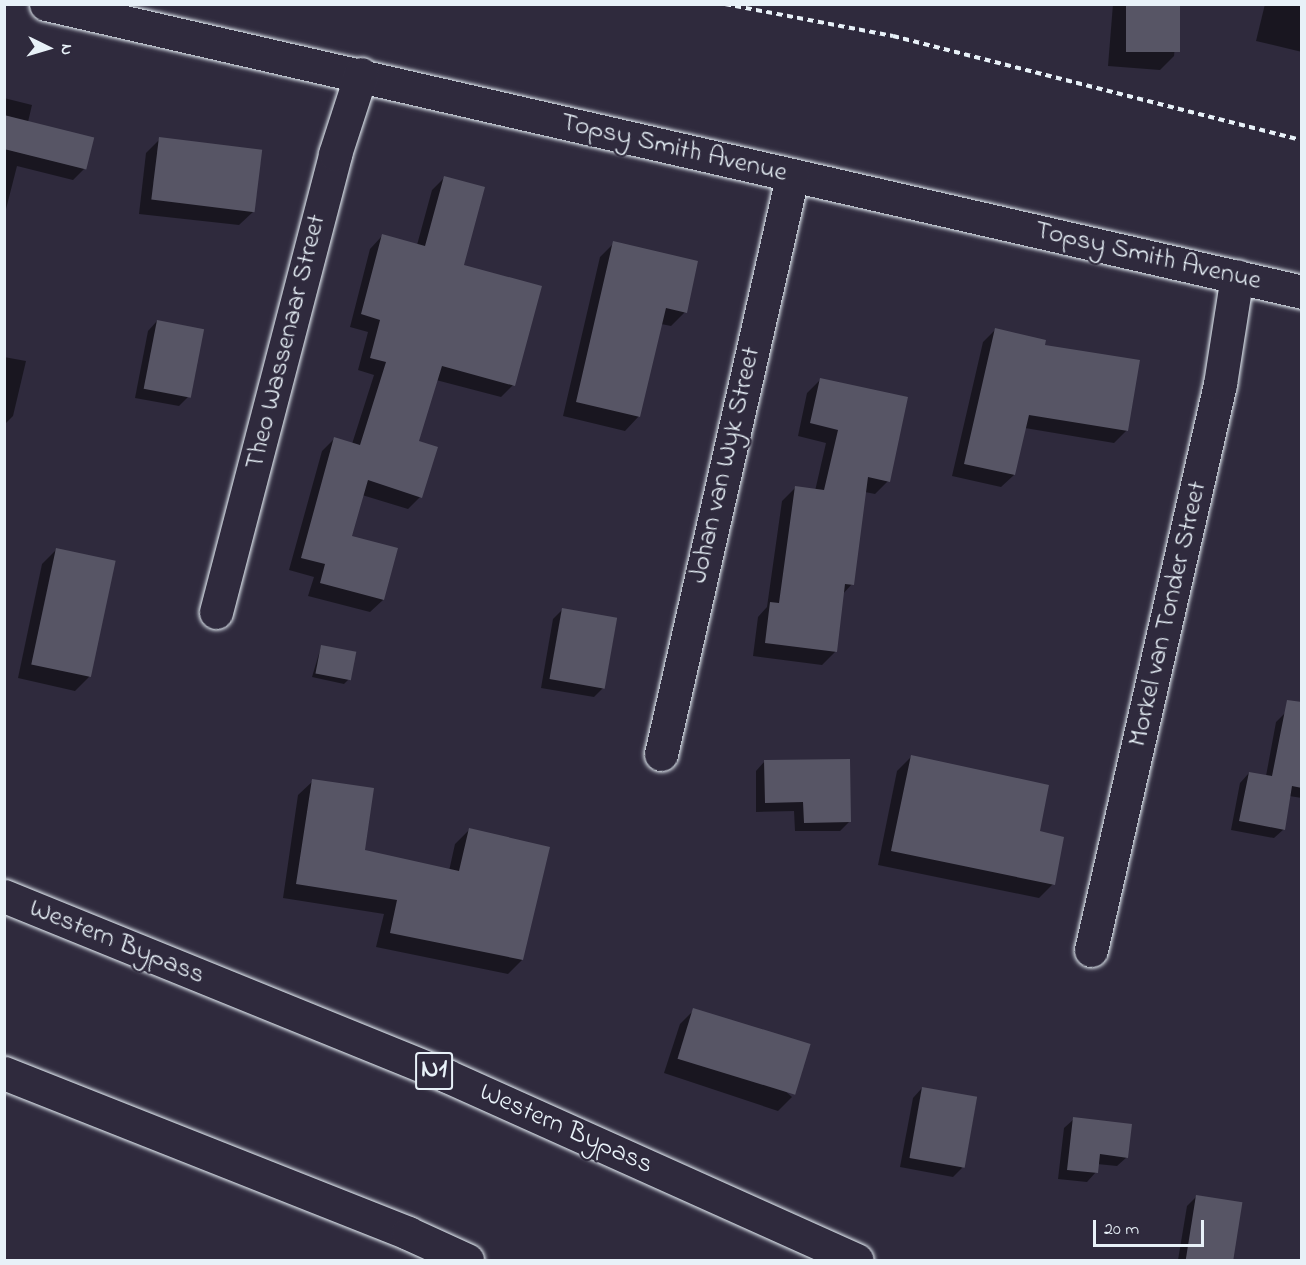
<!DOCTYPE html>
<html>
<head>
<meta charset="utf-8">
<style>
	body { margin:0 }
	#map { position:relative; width:1306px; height:1265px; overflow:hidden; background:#2f2a3d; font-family:"Indie Flower",sans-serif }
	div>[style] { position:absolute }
	.shadow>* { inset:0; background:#0007 }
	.building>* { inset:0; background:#575565; transform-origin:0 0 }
	.path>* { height:4px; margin-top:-2px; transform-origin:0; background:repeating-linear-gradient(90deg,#e8f1f8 0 6px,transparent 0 10.5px) }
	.roads { filter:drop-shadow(0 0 2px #e8f1f8) drop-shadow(0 0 2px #e8f1f8) }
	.street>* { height:33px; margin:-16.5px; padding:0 16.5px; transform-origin:16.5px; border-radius:16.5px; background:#2f2a3d }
	.highway>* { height:33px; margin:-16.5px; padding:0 16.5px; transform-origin:16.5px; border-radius:16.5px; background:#2f2a3d }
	span { translate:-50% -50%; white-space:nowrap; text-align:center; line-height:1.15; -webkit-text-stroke:4.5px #2f2a3d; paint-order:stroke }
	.shield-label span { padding:2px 4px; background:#2f2a3d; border:2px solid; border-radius:4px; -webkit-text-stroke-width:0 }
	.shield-label { font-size:26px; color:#e8f1f8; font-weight:700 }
	.street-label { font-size:27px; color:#e8f1f8 }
	.frame { position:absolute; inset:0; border:6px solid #e8f1f8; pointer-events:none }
	.north { position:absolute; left:18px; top:18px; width:60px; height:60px; -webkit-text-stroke:4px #2f2a3d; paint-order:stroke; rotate:95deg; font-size:16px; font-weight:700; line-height:24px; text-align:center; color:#e8f1f8 }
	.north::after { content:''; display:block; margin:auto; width:21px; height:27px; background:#e8f1f8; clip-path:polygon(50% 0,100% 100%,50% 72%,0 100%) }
	.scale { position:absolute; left:1093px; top:1220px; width:111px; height:27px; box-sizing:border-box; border:3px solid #e8f1f8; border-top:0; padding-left:8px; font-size:18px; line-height:21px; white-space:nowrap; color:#e8f1f8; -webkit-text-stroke:4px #2f2a3d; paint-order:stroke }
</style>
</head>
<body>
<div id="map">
	<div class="shadow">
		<i style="clip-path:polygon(1113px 4px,1179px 4px,1174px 56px,1160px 70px,1108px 66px)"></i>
		<i style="clip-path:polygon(1265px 4px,1302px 4px,1302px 52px,1256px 41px)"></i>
		<i style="clip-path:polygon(4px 98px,32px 105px,28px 122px,86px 167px,73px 180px,17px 166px,4px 217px)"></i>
		<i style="clip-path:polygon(160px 139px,254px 211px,239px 225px,139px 214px,146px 153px)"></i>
		<i style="clip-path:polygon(444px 178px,462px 266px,513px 385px,501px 397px,436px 380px,417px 442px,420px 497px,408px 509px,362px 495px,351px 537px,383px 600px,370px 612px,308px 596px,314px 577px,289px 570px,322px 451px,334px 439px,352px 444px,374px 375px,358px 370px,368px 332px,350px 327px,370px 249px,382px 236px,417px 245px,432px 190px)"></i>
		<i style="clip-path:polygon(614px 243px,685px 312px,671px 326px,661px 324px,639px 416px,625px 431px,563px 416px,600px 257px)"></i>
		<i style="clip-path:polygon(157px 321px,188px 397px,179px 406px,135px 398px,148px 331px)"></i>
		<i style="clip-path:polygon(996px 329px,1043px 346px,1127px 430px,1114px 443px,1025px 428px,1014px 475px,1001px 487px,952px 476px,983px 342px)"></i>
		<i style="clip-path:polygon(4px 357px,26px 361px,13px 416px,4px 425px)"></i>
		<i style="clip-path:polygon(821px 379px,888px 481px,875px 494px,865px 492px,852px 584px,842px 595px,835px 652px,822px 665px,753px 656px,758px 617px,767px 607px,782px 501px,795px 488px,815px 491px,826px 443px,798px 436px,807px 393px)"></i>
		<i style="clip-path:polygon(56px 550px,114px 562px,89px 677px,75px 691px,18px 678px,42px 564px)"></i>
		<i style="clip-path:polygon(562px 610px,603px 688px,594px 697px,541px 688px,553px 619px)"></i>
		<i style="clip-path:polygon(321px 647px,349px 679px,344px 684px,312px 677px)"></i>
		<i style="clip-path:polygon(1285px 713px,1302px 716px,1302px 798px,1289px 796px,1284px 829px,1274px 838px,1231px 830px,1240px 783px,1249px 773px,1266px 776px,1276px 722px)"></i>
		<i style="clip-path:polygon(911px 757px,1038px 832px,1053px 884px,1039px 898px,878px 865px,897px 771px)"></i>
		<i style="clip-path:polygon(765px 761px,849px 822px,840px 831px,795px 831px,794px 811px,756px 812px,756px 771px)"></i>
		<i style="clip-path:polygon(313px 781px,363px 851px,449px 871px,455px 844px,469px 830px,522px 960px,508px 974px,376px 947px,384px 914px,283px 898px,298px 795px)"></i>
		<i style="clip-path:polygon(694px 1010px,792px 1097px,778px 1111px,664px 1073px,680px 1024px)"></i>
		<i style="clip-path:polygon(922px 1088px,962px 1168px,953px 1177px,900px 1167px,913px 1098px)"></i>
		<i style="clip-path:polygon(1074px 1119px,1127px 1157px,1117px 1166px,1097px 1164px,1096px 1172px,1087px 1182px,1058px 1179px,1064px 1128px)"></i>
		<i style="clip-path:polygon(1196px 1197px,1241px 1203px,1231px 1260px,1178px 1260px,1187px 1206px)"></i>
	</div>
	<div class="building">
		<i style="left:1126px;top:4px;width:54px;height:48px"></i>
		<i style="left:4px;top:115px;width:93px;height:33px;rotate:14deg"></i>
		<i style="left:159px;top:137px;width:104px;height:63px;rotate:7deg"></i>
		<i style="clip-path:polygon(444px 176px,485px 187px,464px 265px,542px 286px,515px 386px,442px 366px,419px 441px,438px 447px,422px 498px,368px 480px,352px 536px,398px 548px,384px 600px,320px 583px,325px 564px,301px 558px,334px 437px,360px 445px,386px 362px,370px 358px,380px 320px,361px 314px,382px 234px,425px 246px)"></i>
		<i style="clip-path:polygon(613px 241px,698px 261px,687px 313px,666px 308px,640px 417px,576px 402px)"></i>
		<i style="left:157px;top:320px;width:48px;height:70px;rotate:11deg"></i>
		<i style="clip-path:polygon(995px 328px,1046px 340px,1045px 345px,1140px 360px,1128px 431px,1029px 415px,1015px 475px,964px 464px)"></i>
		<i style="clip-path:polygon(820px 378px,908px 397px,890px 482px,868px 477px,854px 585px,845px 584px,837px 652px,765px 643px,770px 602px,779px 603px,795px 486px,824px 490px,838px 430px,810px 423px)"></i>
		<i style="left:56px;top:548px;width:61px;height:119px;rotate:12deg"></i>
		<i style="left:562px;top:608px;width:56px;height:72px;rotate:10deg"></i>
		<i style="left:321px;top:645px;width:36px;height:29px;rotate:11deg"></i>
		<i style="clip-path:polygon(1287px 700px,1302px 702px,1302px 788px,1292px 786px,1285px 830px,1239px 821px,1249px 772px,1272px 776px)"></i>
		<i style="clip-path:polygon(911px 755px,1049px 785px,1040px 831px,1064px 837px,1055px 885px,891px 851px)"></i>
		<i style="clip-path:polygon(850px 759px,851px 822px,804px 823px,803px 802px,765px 803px,764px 760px)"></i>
		<i style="clip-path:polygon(312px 779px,374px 788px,365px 850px,459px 871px,469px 828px,550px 847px,523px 960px,390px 933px,397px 900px,296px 884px)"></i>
		<i style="left:693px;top:1008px;width:123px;height:53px;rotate:17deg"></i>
		<i style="left:922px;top:1087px;width:56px;height:72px;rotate:10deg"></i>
		<i style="clip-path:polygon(1073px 1117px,1132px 1124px,1128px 1158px,1100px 1154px,1098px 1173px,1067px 1170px)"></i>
		<i style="left:1196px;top:1195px;width:47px;height:66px;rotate:9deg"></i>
	</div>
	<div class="path">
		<i style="left:725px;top:4px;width:171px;rotate:10.8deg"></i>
		<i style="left:893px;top:36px;width:422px;rotate:14.3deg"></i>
	</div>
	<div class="roads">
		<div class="street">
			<i style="left:46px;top:4px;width:1289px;rotate:12.91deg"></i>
			<i style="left:216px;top:612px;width:473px;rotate:-75.4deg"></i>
			<i style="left:335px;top:154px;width:84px;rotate:-72deg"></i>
			<i style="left:661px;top:754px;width:592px;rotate:-77.21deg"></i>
			<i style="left:1091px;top:950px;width:581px;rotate:-77.16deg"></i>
			<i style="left:1220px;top:384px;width:109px;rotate:-81.1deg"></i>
		</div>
		<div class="highway">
			<i style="left:4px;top:896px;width:478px;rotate:22.1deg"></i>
			<i style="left:447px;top:1076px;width:449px;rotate:24.2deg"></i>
			<i style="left:4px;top:1073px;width:435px;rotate:21.6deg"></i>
			<i style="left:408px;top:1233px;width:65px;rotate:24.6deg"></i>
		</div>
	</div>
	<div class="shield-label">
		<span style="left:434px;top:1071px">N1</span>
	</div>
	<div class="street-label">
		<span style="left:674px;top:148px;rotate:13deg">Topsy Smith Avenue</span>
		<span style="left:1148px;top:256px;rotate:13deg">Topsy Smith Avenue</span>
		<span style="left:286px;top:342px;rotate:-76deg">Theo Wassenaar Street</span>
		<span style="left:725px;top:465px;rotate:-77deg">Johan van Wyk Street</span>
		<span style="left:1168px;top:614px;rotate:-77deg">Morkel van Tonder Street</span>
		<span style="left:117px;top:942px;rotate:22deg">Western Bypass</span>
		<span style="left:566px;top:1129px;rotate:24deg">Western Bypass</span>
	</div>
	<div class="frame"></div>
	<div class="north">N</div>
	<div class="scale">20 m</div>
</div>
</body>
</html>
